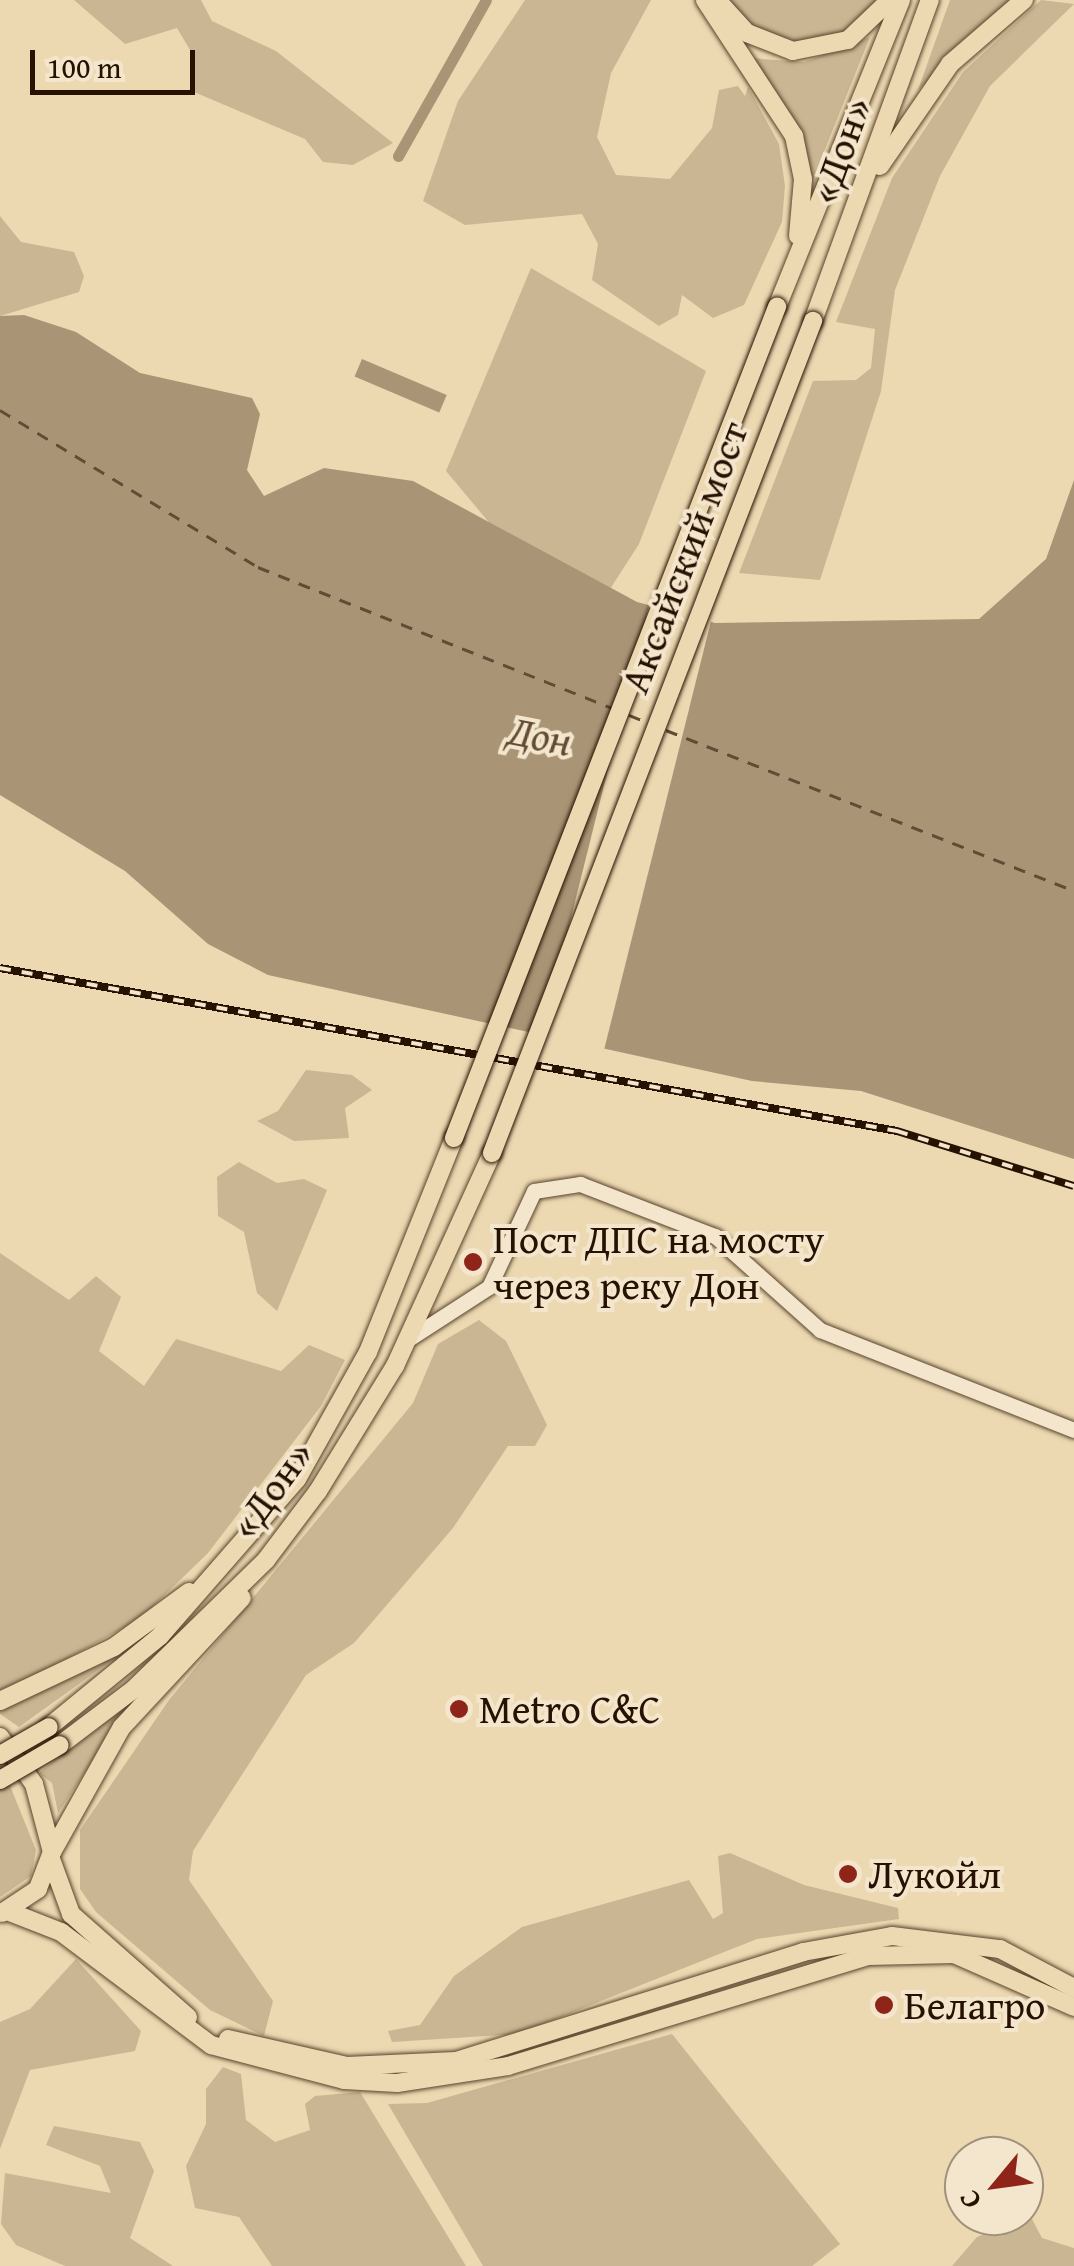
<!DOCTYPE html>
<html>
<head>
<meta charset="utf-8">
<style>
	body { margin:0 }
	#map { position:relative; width:1074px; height:2266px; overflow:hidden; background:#ecd8b1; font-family:"Gentium Book Plus",serif }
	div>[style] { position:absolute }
	.green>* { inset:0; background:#cbb693 }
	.water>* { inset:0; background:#a99475; transform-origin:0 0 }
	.pier>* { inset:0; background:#ecd8b1; transform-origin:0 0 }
	.canal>* { height:11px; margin:-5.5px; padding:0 5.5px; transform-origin:5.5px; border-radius:5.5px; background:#a99475 }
	.ferry>* { height:2.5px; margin-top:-1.25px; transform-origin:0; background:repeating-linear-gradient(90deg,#624c35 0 12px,transparent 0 22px) }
	.roads { filter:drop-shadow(0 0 2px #58432c) drop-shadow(0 0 2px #58432c) }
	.minor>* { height:15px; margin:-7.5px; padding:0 7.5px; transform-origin:7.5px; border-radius:7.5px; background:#f3e6cc }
	.major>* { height:18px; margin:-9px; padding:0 9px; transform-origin:9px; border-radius:9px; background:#ecd8b1 }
	.rail>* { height:8px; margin-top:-4px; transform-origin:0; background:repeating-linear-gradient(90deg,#f3e6cc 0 11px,#271100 0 22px); box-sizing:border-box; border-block:2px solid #271100 }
	.bridges { filter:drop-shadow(0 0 2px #271100) drop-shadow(0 0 2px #271100) }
	.major-bridge>* { height:18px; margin:-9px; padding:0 9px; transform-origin:9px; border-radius:9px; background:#ecd8b1 }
	.dots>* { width:28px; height:28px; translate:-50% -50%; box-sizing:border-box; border:5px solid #f3e6cc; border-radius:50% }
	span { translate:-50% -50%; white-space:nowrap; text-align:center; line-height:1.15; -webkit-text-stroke:8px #f3e6cc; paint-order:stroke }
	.street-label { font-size:40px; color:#271100 }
	.poi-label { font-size:40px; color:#271100 }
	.left { translate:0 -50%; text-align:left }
	.water-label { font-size:42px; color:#624c35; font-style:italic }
	.north { position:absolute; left:944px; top:2136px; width:100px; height:100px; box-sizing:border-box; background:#f3e6cc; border:2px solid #a1917a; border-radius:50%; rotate:241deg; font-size:28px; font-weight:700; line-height:40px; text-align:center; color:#271100 }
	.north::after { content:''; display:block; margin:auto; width:35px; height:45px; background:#8f2418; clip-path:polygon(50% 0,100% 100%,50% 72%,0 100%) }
	.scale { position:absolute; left:30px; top:50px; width:165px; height:45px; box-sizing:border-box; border:5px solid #271100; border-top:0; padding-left:12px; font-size:30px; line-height:35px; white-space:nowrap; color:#271100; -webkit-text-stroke:8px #f3e6cc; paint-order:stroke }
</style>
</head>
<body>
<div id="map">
	<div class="green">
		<i style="clip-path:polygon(74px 0,201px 0,212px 21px,276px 51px,393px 143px,353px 165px,323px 162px,305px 139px,194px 92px,193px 55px,177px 28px,125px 44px)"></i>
		<i style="clip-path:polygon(525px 0,651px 0,611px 73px,597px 137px,616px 175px,670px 179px,712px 128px,719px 90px,738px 86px,745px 96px,748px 87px,779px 144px,785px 186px,782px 222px,744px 305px,713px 318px,682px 295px,678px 315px,659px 326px,592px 280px,598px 244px,582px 214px,465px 225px,423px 201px,458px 101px)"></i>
		<i style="clip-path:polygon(724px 0,882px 0,841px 36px,790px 46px,748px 28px)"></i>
		<i style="clip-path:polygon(950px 0,1015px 0,918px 90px)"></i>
		<i style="clip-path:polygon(1041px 0,1074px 4px,990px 86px,940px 176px,895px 290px,881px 391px,820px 580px,739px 573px,813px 381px,856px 380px,871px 368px,875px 329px,836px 322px,892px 178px,963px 72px)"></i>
		<i style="clip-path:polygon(870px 37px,805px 199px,804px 178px,750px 58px,804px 62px)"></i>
		<i style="clip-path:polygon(0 216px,21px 242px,74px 252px,84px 276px,79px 292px,0 316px)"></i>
		<i style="clip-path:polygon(531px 268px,706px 371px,639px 544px,610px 589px,492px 526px,446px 471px)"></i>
		<i style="clip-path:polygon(306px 1070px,352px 1075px,372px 1090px,345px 1108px,349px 1138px,294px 1141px,257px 1121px,278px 1111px)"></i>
		<i style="clip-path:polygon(239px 1162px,277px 1183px,304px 1179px,327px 1190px,277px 1311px,257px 1293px,244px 1232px,218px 1216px,217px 1177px)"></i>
		<i style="clip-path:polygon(0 1253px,69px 1300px,96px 1276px,121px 1297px,99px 1351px,144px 1386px,176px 1339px,281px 1371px,309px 1345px,345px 1360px,321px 1406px,208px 1553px,140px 1619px,0 1695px)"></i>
		<i style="clip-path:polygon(479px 1320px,506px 1341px,547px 1425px,535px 1446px,508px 1446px,453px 1528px,354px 1643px,306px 1675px,193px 1851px,189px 1880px,273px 2001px,264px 2036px,210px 2010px,96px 1912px,80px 1889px,80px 1830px,169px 1700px,413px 1403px,438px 1344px)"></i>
		<i style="clip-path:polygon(122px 1653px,19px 1727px,0 1714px,0 1710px)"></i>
		<i style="clip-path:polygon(155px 1677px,109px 1736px,58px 1813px,52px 1783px,39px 1773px)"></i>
		<i style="clip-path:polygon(0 1761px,36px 1850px,31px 1876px,0 1897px)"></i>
		<i style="clip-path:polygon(730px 1853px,804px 1885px,898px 1908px,899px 1919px,757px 1939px,518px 2034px,392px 2042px,388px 2031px,420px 2025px,454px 1976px,522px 1927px,689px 1880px,713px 1919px,723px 1913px,718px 1856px)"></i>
		<i style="clip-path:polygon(76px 1959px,141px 2031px,135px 2051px,30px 2070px,0 2149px,0 2022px,30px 2009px)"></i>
		<i style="clip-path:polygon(672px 2034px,840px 2244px,812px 2266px,483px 2266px,388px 2104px,427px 2103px)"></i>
		<i style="clip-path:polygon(223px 2067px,241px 2074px,246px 2120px,275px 2142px,310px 2130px,305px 2104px,315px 2096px,360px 2092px,466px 2266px,272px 2266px,239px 2217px,195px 2208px,186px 2166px,206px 2124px,206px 2089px)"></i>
		<i style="clip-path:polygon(54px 2126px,140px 2142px,154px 2171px,130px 2238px,173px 2266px,65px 2266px,16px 2245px,1px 2224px,5px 2173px,111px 2193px,100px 2166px,46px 2145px)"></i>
		<i style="clip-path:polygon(1024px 2204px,1042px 2238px,1074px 2248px,1074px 2266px,952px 2266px,977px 2237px,1024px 2216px)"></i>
	</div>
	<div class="water">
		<i style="clip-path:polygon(24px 315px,76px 332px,140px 373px,252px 398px,260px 414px,247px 470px,264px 496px,324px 468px,413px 481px,637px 602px,715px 623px,979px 619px,1046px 559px,1074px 480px,1074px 1159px,861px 1091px,752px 1081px,268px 975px,208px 944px,125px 871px,0 795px,0 316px)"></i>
		<i style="left:362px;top:359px;width:92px;height:19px;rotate:23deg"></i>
	</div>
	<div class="pier">
		<i style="left:650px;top:601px;width:64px;height:455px;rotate:14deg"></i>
	</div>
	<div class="canal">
		<i style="left:398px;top:156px;width:179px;rotate:-60.6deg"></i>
	</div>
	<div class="ferry">
		<i style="left:0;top:410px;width:302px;rotate:31.3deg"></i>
		<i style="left:258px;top:567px;width:381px;rotate:21.7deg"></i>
		<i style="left:629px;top:715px;width:22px;rotate:22deg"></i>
		<i style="left:666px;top:730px;width:439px;rotate:21.5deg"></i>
	</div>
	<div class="roads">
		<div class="minor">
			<i style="left:407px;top:1340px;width:98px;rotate:-32.9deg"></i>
			<i style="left:489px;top:1287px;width:106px;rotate:-64.9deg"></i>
			<i style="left:534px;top:1191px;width:47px;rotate:-8.7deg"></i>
			<i style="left:580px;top:1184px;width:145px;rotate:21.1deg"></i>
			<i style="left:715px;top:1236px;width:141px;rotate:41.8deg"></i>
			<i style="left:820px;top:1330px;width:273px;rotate:21.5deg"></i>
		</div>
		<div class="major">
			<i style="left:705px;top:0;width:163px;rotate:56.8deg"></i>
			<i style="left:794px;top:136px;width:44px;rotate:78.2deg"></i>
			<i style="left:803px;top:179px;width:57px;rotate:95deg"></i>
			<i style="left:717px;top:0;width:45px;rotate:47.7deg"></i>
			<i style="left:747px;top:33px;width:49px;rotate:21.4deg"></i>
			<i style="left:793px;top:51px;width:56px;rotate:-11.3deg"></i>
			<i style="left:848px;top:40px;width:58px;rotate:-43.6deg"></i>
			<i style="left:880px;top:166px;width:124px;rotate:-55.5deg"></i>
			<i style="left:950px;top:64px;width:98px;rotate:-40.9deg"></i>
			<i style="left:777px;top:307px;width:331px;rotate:-68deg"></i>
			<i style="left:813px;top:321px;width:342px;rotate:-70deg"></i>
			<i style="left:0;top:1701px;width:126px;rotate:-25.3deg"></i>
			<i style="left:114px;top:1647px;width:93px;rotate:-36.3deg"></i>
			<i style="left:49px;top:1727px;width:144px;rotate:-39.3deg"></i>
			<i style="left:160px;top:1636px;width:208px;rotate:-48.9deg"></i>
			<i style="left:297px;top:1479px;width:145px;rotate:-60.8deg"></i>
			<i style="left:368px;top:1352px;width:231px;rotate:-68.1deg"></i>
			<i style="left:0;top:1737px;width:58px;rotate:54.1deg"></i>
			<i style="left:34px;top:1784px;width:70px;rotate:75.2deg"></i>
			<i style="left:52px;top:1852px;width:40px;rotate:111deg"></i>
			<i style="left:38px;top:1889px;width:43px;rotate:146.3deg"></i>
			<i style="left:60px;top:1745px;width:93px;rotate:-37.1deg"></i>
			<i style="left:134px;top:1689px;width:185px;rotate:-44.3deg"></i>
			<i style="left:266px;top:1560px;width:86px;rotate:-53deg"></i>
			<i style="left:318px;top:1491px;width:147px;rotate:-58.4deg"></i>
			<i style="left:395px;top:1366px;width:234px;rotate:-65.5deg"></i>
			<i style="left:52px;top:1852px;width:143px;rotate:-60.8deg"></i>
			<i style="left:122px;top:1727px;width:176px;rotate:-47.1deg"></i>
			<i style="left:51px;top:1859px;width:59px;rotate:70deg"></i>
			<i style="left:71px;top:1914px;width:156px;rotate:41.4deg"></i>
			<i style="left:10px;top:1912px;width:55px;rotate:21.4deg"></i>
			<i style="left:61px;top:1932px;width:188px;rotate:37deg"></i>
			<i style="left:211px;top:2045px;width:138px;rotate:14.7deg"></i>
			<i style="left:344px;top:2080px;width:53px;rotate:3.2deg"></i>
			<i style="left:397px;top:2083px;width:112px;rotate:-8.7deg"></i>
			<i style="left:508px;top:2066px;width:376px;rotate:-17deg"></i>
			<i style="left:868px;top:1956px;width:86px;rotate:-1.3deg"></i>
			<i style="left:954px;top:1954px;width:131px;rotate:23.8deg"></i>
			<i style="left:228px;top:2039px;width:122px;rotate:12.8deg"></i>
			<i style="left:347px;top:2066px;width:109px;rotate:-2.6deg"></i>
			<i style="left:456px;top:2061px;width:364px;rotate:-17.4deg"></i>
			<i style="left:803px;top:1952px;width:90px;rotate:-10.2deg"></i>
			<i style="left:892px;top:1936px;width:109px;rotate:6.9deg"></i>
			<i style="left:1000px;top:1949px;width:84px;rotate:27.8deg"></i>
		</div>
	</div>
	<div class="rail">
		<i style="left:0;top:968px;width:912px;rotate:10.3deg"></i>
		<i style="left:897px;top:1131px;width:185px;rotate:17.3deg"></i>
	</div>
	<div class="bridges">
		<div class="major-bridge">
			<i style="left:454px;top:1138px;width:892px;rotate:-68.76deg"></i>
			<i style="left:492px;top:1153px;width:892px;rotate:-68.9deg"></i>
			<i style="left:0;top:1755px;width:56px;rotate:-29.7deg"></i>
			<i style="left:0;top:1780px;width:69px;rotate:-30.3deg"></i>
		</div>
	</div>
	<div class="dots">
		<i style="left:473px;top:1262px;background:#8f2418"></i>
		<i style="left:459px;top:1709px;background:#8f2418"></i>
		<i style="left:848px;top:1874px;background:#8f2418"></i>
		<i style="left:884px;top:2005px;background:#8f2418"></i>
	</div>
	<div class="street-label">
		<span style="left:840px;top:150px;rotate:-70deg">«Дон»</span>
		<span style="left:684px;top:557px;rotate:-69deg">Аксайский мост</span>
		<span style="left:271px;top:1489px;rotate:-54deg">«Дон»</span>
	</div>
	<div class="poi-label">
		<span class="left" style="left:493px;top:1262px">Пост ДПС на мосту<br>через реку Дон</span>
		<span class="left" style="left:479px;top:1709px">Metro C&amp;C</span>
		<span class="left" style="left:868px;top:1874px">Лукойл</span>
		<span class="left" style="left:904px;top:2005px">Белагро</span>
	</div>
	<div class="water-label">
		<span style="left:540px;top:735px;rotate:11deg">Дон</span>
	</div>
	<div class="north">С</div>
	<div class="scale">100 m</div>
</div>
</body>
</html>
